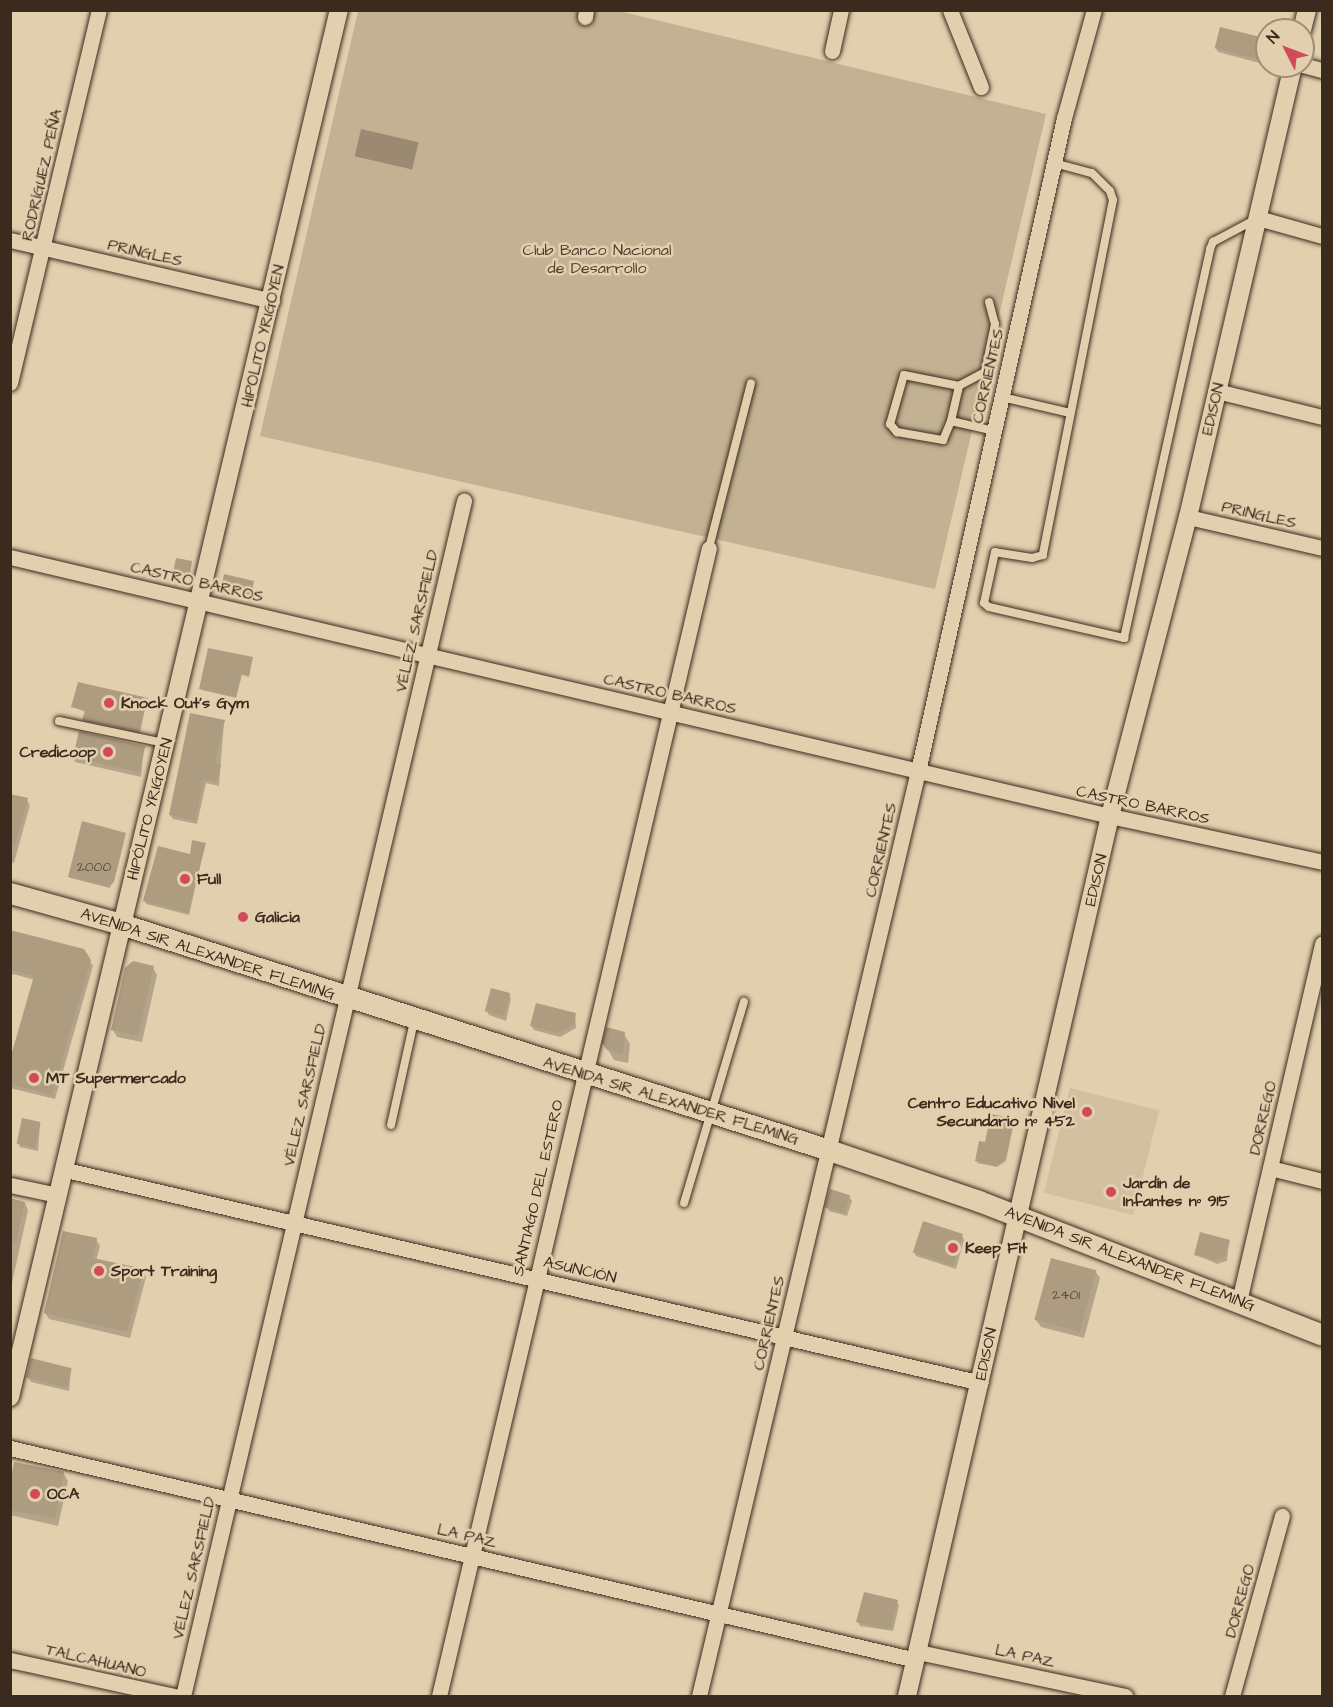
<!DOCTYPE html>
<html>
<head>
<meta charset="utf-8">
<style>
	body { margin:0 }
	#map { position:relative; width:1333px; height:1707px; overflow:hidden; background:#e1cfad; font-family:"Architects Daughter",sans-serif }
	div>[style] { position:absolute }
	.built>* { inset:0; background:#d2c0a0; transform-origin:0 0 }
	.green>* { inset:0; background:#c3b193 }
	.water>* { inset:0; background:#9b8a71; transform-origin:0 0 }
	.shadow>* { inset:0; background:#0003 }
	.building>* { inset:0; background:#ae9c80; transform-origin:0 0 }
	.roads { filter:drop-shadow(0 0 2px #3b2a1e) drop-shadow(0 0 2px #3b2a1e) }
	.service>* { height:8px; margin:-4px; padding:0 4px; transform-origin:4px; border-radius:4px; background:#e1cfad }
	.minor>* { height:15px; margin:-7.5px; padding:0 7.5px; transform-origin:7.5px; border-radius:7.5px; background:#e1cfad }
	.tertiary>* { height:18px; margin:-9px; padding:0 9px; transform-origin:9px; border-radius:9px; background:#e1cfad }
	.secondary>* { height:21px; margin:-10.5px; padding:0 10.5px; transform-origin:10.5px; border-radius:10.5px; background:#e1cfad }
	.dots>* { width:16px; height:16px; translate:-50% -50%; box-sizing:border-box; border:3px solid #e1cfad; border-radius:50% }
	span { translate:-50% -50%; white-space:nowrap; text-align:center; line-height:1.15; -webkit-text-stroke:5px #e1cfad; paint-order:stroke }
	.number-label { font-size:14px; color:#584636 }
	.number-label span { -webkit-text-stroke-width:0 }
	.street-label { font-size:16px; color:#3b2a1e }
	.park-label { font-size:16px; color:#4f3e30 }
	.poi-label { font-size:16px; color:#3b2a1e; font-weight:700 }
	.left { translate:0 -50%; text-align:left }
	.right { translate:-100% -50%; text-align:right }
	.frame { position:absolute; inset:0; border:12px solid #3b2a1e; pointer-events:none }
	.north { position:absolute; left:1255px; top:18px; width:60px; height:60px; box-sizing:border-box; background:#e1cfad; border:2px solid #9f8d74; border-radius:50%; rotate:312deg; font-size:16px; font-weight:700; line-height:24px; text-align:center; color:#3b2a1e }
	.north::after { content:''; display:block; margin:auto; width:21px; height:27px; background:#d1495b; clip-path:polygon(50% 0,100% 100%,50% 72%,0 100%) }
</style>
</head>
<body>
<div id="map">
	<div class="built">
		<i style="left:1070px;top:1088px;width:92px;height:108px;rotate:14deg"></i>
	</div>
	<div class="green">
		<i style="clip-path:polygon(358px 11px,619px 11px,1046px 114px,935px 589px,260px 436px)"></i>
	</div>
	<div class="water">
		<i style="left:361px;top:129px;width:59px;height:28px;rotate:13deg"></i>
	</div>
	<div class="shadow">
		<i style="clip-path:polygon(1267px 41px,1267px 65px,1218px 52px,1216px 48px)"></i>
		<i style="clip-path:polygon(191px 563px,190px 576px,183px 581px,175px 579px)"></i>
		<i style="clip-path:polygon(252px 659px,249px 677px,242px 675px,236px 698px,202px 690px)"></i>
		<i style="clip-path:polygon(147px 699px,140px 733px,85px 721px,86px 712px,73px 707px)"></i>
		<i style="clip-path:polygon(224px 722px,219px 786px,206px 783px,197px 824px,173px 819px,170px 815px)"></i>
		<i style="clip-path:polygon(144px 747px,141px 777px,75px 762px,73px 757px)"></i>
		<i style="clip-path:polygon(10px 795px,27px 800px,30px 805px,14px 863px,10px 862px)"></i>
		<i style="clip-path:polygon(125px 834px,110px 888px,71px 878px,70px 876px)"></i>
		<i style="clip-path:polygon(205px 845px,189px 915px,146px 904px,145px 900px)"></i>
		<i style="clip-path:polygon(10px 932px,84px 951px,93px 966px,55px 1099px,10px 1088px,10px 1061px,35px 980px,13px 974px,10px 978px)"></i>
		<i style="clip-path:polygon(153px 968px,157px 975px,142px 1042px,117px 1037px,113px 1030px)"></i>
		<i style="clip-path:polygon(509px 995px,511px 999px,506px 1021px,489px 1015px,486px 1010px)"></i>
		<i style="clip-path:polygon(575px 1014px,576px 1028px,560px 1037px,534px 1030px,531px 1025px)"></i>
		<i style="clip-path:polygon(624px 1034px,630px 1044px,628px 1063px,614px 1060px,604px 1043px)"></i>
		<i style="clip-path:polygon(1014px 1121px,1006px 1161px,997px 1167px,977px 1163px,986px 1143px)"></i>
		<i style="clip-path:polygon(40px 1124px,38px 1151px,20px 1147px,18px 1143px)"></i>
		<i style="clip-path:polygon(849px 1196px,852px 1201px,847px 1216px,829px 1211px,827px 1207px)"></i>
		<i style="clip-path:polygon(10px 1200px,25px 1203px,28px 1210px,10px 1292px)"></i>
		<i style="clip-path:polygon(962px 1235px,964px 1240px,956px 1269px,916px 1256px,914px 1252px)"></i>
		<i style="clip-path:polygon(96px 1239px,100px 1246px,96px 1261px,143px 1271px,146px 1277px,130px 1338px,49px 1319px,45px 1313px)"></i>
		<i style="clip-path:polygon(1229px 1242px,1227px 1261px,1217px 1264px,1195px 1254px)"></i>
		<i style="clip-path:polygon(1095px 1271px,1100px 1278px,1084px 1338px,1041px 1327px,1036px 1320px)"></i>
		<i style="clip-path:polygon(71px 1369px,69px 1391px,31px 1382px,28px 1377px)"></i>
		<i style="clip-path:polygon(15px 1463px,64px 1474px,68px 1481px,58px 1526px,10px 1515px)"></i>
		<i style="clip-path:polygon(897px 1602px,899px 1606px,893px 1631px,860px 1626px,858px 1622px)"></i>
	</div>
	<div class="building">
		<i style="left:1220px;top:27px;width:49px;height:22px;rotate:14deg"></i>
		<i style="clip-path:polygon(176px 558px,192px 561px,190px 574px,181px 579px,172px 578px)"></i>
		<i style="clip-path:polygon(224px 574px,254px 581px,251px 595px,225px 589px,222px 584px)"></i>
		<i style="clip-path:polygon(208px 648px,253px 657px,249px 676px,241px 674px,236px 697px,199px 689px)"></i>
		<i style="clip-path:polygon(78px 682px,148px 698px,139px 732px,82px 720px,85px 711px,71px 707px)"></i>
		<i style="clip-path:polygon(190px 713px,225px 720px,215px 763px,221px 765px,217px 782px,204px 780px,195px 821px,169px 815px)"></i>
		<i style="left:79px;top:731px;width:68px;height:27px;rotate:13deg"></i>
		<i style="clip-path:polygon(10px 794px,28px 798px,15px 846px,10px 846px)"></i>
		<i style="clip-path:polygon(82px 821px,126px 833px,114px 882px,109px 887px,68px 877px)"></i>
		<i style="clip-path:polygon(192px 840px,206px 843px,188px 913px,143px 901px,158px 846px,190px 854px)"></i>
		<i style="clip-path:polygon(10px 930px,84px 949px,91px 960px,52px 1095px,10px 1084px,10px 1059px,34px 976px,10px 970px)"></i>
		<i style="clip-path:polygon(133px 961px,154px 966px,138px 1036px,111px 1030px,125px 968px)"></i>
		<i style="left:491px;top:988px;width:20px;height:24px;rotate:15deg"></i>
		<i style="clip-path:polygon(536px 1003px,576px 1013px,574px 1024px,557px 1033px,530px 1026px)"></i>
		<i style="clip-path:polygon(606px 1027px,625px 1032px,623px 1054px,607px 1050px,602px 1043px)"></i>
		<i style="clip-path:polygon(991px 1114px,1015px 1119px,1005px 1160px,996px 1166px,975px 1161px,979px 1141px,985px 1142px)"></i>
		<i style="left:22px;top:1118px;width:19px;height:26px;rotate:12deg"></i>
		<i style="left:830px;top:1189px;width:21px;height:19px;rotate:17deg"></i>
		<i style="clip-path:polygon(10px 1198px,25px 1202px,16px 1243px,10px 1242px)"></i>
		<i style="left:923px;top:1221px;width:42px;height:33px;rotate:18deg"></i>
		<i style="clip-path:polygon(63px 1231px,97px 1238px,93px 1258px,144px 1269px,127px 1332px,44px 1313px)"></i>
		<i style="clip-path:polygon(1200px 1232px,1230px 1240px,1225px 1257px,1214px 1261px,1194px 1255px)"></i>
		<i style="left:1051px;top:1258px;width:47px;height:64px;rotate:15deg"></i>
		<i style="left:31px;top:1358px;width:42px;height:20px;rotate:14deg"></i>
		<i style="left:14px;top:1462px;width:51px;height:48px;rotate:11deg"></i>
		<i style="clip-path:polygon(864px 1592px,898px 1600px,891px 1627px,886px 1629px,856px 1622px)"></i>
	</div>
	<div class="roads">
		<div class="service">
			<i style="left:1054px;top:163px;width:39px;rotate:15deg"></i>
			<i style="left:1092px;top:173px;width:25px;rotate:45deg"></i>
			<i style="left:1110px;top:191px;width:9px;rotate:72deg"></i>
			<i style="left:1113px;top:200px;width:362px;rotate:101.2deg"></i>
			<i style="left:1043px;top:555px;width:11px;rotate:165deg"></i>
			<i style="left:1032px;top:558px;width:37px;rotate:-171deg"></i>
			<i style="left:995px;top:552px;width:52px;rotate:102.2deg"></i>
			<i style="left:984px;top:603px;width:6px;rotate:39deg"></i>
			<i style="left:989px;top:607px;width:139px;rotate:12.9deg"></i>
			<i style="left:1124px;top:638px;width:398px;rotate:-77.5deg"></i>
			<i style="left:1210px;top:249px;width:8px;rotate:-67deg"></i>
			<i style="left:1213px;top:242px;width:49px;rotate:-28.1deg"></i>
			<i style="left:989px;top:302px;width:23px;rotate:75deg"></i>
			<i style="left:995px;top:324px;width:49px;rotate:101.8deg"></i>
			<i style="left:985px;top:372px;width:30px;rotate:152deg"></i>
			<i style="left:959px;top:386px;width:56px;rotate:-168.7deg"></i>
			<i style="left:904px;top:375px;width:51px;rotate:105.9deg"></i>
			<i style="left:890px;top:424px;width:11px;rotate:49deg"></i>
			<i style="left:897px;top:432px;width:47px;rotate:9.9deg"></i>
			<i style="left:943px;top:440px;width:21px;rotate:-67deg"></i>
			<i style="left:951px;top:421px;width:44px;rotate:13.1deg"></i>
			<i style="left:1002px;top:397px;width:70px;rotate:13.2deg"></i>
			<i style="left:951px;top:421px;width:36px;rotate:-77deg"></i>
			<i style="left:709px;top:548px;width:170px;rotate:-75.7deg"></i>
			<i style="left:59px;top:721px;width:107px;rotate:11.8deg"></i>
			<i style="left:391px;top:1125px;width:107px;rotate:-77.5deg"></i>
			<i style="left:684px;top:1203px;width:210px;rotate:-73.4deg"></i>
		</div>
		<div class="minor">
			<i style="left:950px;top:10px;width:83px;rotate:68.1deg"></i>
			<i style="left:585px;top:17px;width:7px;rotate:-82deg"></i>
			<i style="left:832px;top:51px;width:42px;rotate:-77.6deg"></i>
			<i style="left:1303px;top:65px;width:20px;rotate:15deg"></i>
			<i style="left:1258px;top:218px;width:66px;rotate:15.7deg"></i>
			<i style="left:10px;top:240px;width:269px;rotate:13.1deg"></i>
			<i style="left:10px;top:383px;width:383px;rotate:-76.6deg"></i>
			<i style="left:1217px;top:391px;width:108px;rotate:13.9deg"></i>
			<i style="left:1188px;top:517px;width:138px;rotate:13deg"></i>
			<i style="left:10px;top:557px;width:1130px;rotate:13.25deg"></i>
			<i style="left:1110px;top:816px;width:217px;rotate:12.2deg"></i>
			<i style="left:1270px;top:1168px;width:54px;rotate:14deg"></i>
			<i style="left:66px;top:1170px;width:939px;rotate:13.1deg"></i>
			<i style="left:10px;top:1185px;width:49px;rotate:11.8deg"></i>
			<i style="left:1239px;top:1301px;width:367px;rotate:-76.9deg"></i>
			<i style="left:10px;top:1448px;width:930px;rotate:13.17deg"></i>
			<i style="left:918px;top:1652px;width:212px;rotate:12deg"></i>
			<i style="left:10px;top:1660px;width:168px;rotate:12.4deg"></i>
			<i style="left:183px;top:1696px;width:1228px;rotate:-76.77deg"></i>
			<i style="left:439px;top:1696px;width:1179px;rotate:-76.77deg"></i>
			<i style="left:699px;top:1696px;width:951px;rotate:-76.68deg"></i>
			<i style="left:918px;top:771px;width:669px;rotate:-77.4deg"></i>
			<i style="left:1064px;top:118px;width:112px;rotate:-74.5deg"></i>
			<i style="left:1232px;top:1696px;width:187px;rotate:-74.5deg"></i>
		</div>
		<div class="tertiary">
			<i style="left:1302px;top:30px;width:21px;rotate:-76deg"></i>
			<i style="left:10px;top:1397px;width:1425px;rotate:-76.66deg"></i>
			<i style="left:907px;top:1696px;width:903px;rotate:-77.01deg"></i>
			<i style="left:1110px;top:816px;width:309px;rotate:-75.4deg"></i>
			<i style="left:1188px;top:517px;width:463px;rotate:-76.9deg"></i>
		</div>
		<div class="secondary">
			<i style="left:10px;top:893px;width:115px;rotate:15.6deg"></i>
			<i style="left:121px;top:924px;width:743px;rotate:17.7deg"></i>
			<i style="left:829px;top:1150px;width:158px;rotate:18.8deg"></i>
			<i style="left:979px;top:1201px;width:368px;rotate:21.3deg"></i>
		</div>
	</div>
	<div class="dots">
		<i style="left:109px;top:703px;background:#d1495b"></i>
		<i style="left:108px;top:752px;background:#d1495b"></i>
		<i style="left:185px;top:879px;background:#d1495b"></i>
		<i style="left:243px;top:917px;background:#d1495b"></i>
		<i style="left:34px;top:1078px;background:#d1495b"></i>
		<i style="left:1087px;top:1112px;background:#d1495b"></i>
		<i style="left:1111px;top:1192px;background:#d1495b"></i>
		<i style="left:953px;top:1248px;background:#d1495b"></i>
		<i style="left:99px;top:1271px;background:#d1495b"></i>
		<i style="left:35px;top:1494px;background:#d1495b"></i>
	</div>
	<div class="number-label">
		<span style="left:94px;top:867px">2000</span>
		<span style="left:1066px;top:1295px">2401</span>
	</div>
	<div class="street-label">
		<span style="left:42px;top:175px;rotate:-77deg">RODRÍGUEZ PEÑA</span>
		<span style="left:145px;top:253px;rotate:13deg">PRINGLES</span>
		<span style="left:263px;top:336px;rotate:-77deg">HIPÓLITO YRIGOYEN</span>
		<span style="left:988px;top:376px;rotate:-77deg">CORRIENTES</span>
		<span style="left:1213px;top:409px;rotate:-77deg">EDISON</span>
		<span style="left:1259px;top:515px;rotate:13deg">PRINGLES</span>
		<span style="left:197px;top:582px;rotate:13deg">CASTRO BARROS</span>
		<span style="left:417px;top:621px;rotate:-77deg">VÉLEZ SARSFIELD</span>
		<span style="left:670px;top:694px;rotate:13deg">CASTRO BARROS</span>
		<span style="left:1143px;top:805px;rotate:12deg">CASTRO BARROS</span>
		<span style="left:150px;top:809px;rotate:-76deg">HIPÓLITO YRIGOYEN</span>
		<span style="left:881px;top:850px;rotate:-77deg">CORRIENTES</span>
		<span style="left:1096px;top:880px;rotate:-77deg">EDISON</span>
		<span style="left:208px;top:954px;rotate:18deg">AVENIDA SIR ALEXANDER FLEMING</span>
		<span style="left:305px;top:1095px;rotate:-77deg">VÉLEZ SARSFIELD</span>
		<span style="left:671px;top:1101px;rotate:17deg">AVENIDA SIR ALEXANDER FLEMING</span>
		<span style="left:1263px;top:1118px;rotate:-77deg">DORREGO</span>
		<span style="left:538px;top:1188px;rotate:-77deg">SANTIAGO DEL ESTERO</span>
		<span style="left:1130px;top:1259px;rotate:21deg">AVENIDA SIR ALEXANDER FLEMING</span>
		<span style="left:580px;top:1270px;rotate:13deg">ASUNCIÓN</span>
		<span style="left:769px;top:1323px;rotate:-77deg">CORRIENTES</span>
		<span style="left:986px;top:1354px;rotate:-78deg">EDISON</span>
		<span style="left:467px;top:1536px;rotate:13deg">LA PAZ</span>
		<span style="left:194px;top:1568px;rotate:-77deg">VÉLEZ SARSFIELD</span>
		<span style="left:1240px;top:1601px;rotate:-75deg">DORREGO</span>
		<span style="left:1025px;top:1656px;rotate:12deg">LA PAZ</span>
		<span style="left:96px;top:1661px;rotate:13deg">TALCAHUANO</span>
	</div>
	<div class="park-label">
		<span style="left:597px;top:259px">Club Banco Nacional<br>de Desarrollo</span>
	</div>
	<div class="poi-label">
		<span class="left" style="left:121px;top:703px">Knock Out's Gym</span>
		<span class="right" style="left:96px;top:752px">Credicoop</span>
		<span class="left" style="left:197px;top:879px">Full</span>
		<span class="left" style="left:255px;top:917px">Galicia</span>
		<span class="left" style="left:46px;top:1078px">MT Supermercado</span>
		<span class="right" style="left:1075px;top:1112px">Centro Educativo Nivel<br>Secundario nº 452</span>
		<span class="left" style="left:1123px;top:1192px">Jardín de<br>Infantes nº 915</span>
		<span class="left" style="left:965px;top:1248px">Keep Fit</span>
		<span class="left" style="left:111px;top:1271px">Sport Training</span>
		<span class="left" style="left:47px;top:1494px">OCA</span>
	</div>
	<div class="frame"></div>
	<div class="north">N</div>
</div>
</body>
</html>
